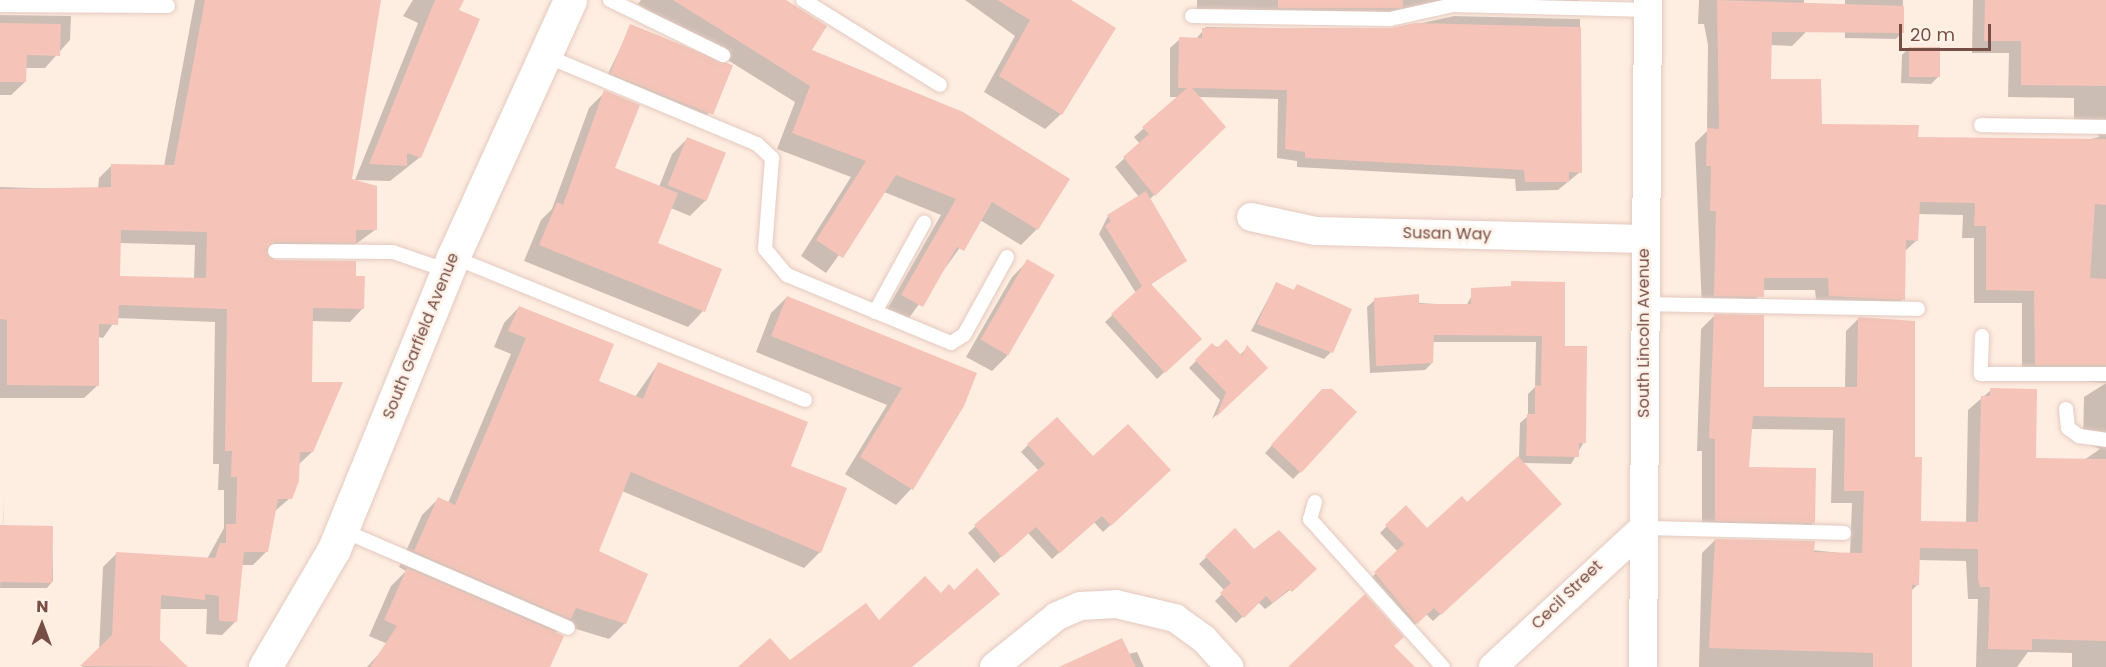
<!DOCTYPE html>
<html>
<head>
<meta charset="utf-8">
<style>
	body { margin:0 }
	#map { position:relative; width:2106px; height:667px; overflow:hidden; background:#feede1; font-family:Poppins,sans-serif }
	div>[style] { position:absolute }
	.shadow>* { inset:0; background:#0003 }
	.building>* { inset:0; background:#f5c3b7; transform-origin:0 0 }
	.roads { filter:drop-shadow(0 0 2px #e4c9bf) drop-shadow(0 0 2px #e4c9bf) }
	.lane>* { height:14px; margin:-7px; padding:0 7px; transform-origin:7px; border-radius:7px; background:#fff }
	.street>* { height:28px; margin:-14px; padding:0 14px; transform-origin:14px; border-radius:14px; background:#fff }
	.secondary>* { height:33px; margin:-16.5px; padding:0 16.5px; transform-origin:16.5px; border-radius:16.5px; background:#fff }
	span { translate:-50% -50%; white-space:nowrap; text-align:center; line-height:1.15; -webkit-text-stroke:5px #fff2e8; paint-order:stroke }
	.street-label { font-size:16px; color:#764e46 }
	.north { position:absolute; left:12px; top:595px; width:60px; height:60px; -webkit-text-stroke:4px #fff2e8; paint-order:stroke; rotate:1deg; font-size:16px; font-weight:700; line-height:24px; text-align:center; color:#764e46 }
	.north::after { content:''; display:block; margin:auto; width:21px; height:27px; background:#764e46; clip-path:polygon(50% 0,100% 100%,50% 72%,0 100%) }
	.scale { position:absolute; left:1899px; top:24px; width:92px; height:27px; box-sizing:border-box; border:3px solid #764e46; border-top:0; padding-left:8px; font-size:18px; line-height:21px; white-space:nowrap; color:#764e46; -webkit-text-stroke:4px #fff2e8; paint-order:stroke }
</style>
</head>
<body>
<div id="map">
	<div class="shadow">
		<i style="clip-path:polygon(evenodd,195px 0,380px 0,350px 180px,375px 230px,341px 255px,268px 255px,274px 261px,354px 277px,363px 308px,350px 322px,311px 321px,312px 452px,298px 465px,290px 498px,274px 512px,267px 551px,253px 565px,241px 565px,236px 621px,222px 635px,206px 634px,207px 609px,159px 609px,159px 641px,186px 667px,82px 667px,99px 650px,103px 567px,116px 554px,207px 559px,224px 528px,224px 490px,218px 490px,219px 464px,213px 464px,215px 322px,117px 318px,103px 338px,98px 337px,98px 385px,84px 398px,0 398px,0 187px,98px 190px,99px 178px,112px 165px,164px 166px,195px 0,119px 243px,195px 245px,194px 279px,118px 277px,119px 243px)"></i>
		<i style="clip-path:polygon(413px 0,462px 0,458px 10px,478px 19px,419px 158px,390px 181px,355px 180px,418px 23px,403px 16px)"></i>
		<i style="clip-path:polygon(641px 0,783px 0,810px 50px,1037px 229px,1021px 245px,980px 220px,906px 322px,886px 311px,941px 215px,884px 192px,826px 273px,801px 256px,851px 177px,777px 149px,795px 102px,638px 4px)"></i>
		<i style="clip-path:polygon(965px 0,1068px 0,1061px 114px,1045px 129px,984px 92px,1015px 36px)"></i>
		<i style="clip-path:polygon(1197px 0,1579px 0,1571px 8px,1443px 4px,1379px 18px,1197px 16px)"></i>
		<i style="clip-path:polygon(1699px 0,1804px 0,1805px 33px,1792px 46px,1770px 45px,1770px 80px,1821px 126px,1917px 138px,2086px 140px,2099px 137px,2097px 131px,2074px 130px,2074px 98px,2008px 97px,2009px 53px,1972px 53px,1973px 0,2106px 0,2106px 667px,2072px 667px,2072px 653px,2028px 652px,2017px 667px,1976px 667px,1978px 599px,1968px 599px,1966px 561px,1918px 560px,1918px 584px,1911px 591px,1910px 667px,1699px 667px,1702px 553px,1715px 540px,1850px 554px,1852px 503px,1831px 503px,1833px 430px,1750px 429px,1748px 468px,1813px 523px,1801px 536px,1702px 533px,1702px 451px,1697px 451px,1701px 329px,1714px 316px,1762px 388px,1845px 389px,1846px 331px,1859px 318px,1913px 458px,1920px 523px,1966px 524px,1968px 410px,1991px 390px,2034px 459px,2084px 460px,2100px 449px,2083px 442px,2084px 397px,2106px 383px,2022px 377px,2022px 303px,1974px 303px,1974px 238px,1962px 238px,1963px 215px,1918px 214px,1917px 240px,1904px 252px,1903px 299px,1890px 312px,1817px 308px,1815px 290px,1762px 290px,1749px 309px,1702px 309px,1695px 143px,1707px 131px,1708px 45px,1704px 24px,1698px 24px)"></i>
		<i style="clip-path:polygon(1845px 0,1903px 0,1902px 32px,1896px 39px,1845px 38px)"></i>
		<i style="clip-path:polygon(0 15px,71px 16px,70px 40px,45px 68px,25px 68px,25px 82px,11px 95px,0 95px)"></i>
		<i style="clip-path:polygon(1454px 16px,1580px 19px,1580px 172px,1558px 190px,1516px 191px,1515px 179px,1297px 167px,1297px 161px,1277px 158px,1278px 99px,1198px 97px,1224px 126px,1149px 200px,1185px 261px,1150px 285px,1200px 339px,1157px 379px,1105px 322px,1136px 293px,1099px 234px,1108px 216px,1139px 197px,1115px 167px,1140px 144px,1134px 137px,1179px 97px,1170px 97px,1170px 48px,1180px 39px,1196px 39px,1206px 27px,1390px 30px)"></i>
		<i style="clip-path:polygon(631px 26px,713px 109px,706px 116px,605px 80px)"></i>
		<i style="clip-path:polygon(1909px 48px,1938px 77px,1931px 84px,1901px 83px,1902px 55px)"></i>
		<i style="clip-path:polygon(605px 92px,613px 168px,659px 187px,672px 154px,687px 139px,706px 200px,690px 216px,671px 208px,656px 244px,720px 270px,703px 311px,688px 327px,524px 261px,541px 220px,552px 209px,589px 108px)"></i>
		<i style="clip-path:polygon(1028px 261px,1007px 356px,992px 371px,966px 357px,1012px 277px)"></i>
		<i style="clip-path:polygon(1276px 284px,1293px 291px,1297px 286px,1331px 352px,1324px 359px,1251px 331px)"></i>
		<i style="clip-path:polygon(1476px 288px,1564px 348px,1584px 442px,1571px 464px,1522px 463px,1552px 511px,1433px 621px,1426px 614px,1409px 630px,1368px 581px,1398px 552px,1380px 533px,1406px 507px,1427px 530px,1467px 504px,1519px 457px,1520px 423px,1528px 416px,1528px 394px,1535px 387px,1536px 342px,1432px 342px,1432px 363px,1425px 370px,1370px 373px,1367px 307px,1375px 300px,1466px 306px)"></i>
		<i style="clip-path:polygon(787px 297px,975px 374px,911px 489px,896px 505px,845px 474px,887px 405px,756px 352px,771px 313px)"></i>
		<i style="clip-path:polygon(519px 307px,597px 382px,635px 397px,658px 364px,789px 467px,820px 552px,804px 568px,622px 491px,597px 552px,625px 623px,609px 639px,563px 625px,554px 634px,549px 667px,441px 667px,369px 636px,391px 586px,406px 571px,399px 567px,422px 515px,438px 499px,448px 503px,511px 354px,494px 347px,504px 323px)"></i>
		<i style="clip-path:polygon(1212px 345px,1240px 355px,1247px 348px,1266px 368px,1212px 419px,1220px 400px,1189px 368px)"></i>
		<i style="clip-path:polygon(1315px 398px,1300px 472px,1293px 479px,1265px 453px)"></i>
		<i style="clip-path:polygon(1028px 445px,1093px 459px,1162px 477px,1103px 532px,1094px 522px,1052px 559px,1028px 533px,994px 563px,968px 533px,1039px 471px,1021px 452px)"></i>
		<i style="clip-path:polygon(4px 496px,3px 527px,52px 527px,53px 581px,47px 588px,0 588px)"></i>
		<i style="clip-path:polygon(1235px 530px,1254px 551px,1308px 576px,1265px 609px,1258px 602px,1236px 623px,1215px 601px,1225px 591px,1199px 564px)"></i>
		<i style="clip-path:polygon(386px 646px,417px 667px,367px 667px)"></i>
		<i style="clip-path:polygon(1137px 652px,1144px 667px,1067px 667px,1128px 654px)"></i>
	</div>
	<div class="building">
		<i style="clip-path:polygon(evenodd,205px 0,381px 0,352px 179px,377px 186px,377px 230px,356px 230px,356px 243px,275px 242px,266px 250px,275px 260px,356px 261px,356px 276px,365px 276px,364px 309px,313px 308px,312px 382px,343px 382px,313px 452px,300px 452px,299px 481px,292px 499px,278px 499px,268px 552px,244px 552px,237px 622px,219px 621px,219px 596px,205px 594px,205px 600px,161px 595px,160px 640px,188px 667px,80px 666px,112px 635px,116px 552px,215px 558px,220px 543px,226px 543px,226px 524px,236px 524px,237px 477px,231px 477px,232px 451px,225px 451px,227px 309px,119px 305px,118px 325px,99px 324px,99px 386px,7px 385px,7px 320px,0 319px,0 189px,111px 187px,111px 164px,174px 165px,205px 0,121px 230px,207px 232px,206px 278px,120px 276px,121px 230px)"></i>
		<i style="clip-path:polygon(435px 0,464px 0,459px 10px,480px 19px,421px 158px,407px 153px,407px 166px,369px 164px)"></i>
		<i style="clip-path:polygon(673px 0,786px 0,827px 26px,812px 50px,963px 112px,1070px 179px,1038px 230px,992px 202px,964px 251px,957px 247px,923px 307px,901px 295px,956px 199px,896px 175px,843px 258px,816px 240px,866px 161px,792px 133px,810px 86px)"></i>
		<i style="clip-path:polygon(997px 0,1071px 0,1116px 28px,1062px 115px,999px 76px,1030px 20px)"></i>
		<i style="left:1278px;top:0;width:125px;height:8px"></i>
		<i style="clip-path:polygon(1717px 0,1904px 6px,1904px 33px,1772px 32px,1771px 79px,1821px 79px,1822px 124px,1919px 125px,1918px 137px,2106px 139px,2106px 205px,2095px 204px,2090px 278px,2106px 279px,2106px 365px,2035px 365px,2034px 291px,1986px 290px,1986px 226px,1974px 226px,1975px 203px,1920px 202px,1918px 241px,1906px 240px,1905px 300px,1829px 296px,1828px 278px,1764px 278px,1764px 297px,1714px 296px,1716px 211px,1710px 211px,1711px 166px,1706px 166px,1707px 128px,1719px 129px)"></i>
		<i style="clip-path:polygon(1985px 0,2106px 0,2106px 86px,2021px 85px,2021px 41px,1984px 41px)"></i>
		<i style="clip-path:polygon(0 23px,61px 24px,60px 56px,27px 55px,26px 82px,0 82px)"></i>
		<i style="clip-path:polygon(1415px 23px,1581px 27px,1582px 173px,1569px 172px,1569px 182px,1525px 182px,1524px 170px,1305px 158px,1305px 152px,1285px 149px,1287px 90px,1192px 88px,1226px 127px,1155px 196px,1123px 157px,1149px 134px,1142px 127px,1187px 88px,1178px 88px,1179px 37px,1202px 38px,1202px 28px,1390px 28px)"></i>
		<i style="left:630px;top:24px;width:111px;height:53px;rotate:22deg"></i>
		<i style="left:1909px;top:47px;width:31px;height:30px"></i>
		<i style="clip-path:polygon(604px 90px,640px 105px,615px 168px,678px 193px,658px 243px,722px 269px,705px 312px,539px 245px,557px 202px,563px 205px)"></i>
		<i style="left:687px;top:137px;width:42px;height:52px;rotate:22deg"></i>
		<i style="clip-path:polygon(1146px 191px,1187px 261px,1151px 284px,1202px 339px,1165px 373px,1111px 314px,1142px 286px,1105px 226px,1111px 221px,1107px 215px)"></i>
		<i style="left:1027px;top:259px;width:32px;height:93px;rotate:30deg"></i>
		<i style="clip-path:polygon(1511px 281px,1565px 282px,1565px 346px,1587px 346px,1586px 443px,1579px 443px,1579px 457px,1526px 456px,1527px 414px,1535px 414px,1535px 385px,1541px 386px,1542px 336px,1434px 335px,1433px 363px,1376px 366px,1374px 298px,1419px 294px,1419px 304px,1471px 304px,1471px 288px,1511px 286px)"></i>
		<i style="clip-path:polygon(1276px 282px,1294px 290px,1297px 284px,1352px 309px,1333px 353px,1257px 324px)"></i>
		<i style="clip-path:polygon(787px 296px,977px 373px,964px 406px,913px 490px,860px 457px,902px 388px,771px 336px)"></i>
		<i style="clip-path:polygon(519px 306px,614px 344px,599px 381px,643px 399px,658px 362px,808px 422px,791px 466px,847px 488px,821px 553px,631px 472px,599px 551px,648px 574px,626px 624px,576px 608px,571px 619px,414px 551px,438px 497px,455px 505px,496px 409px,526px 338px,508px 331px)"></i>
		<i style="clip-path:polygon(1714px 314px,1764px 315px,1764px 387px,1857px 387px,1858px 317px,1915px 321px,1915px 457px,1922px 457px,1921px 521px,1978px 522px,1981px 396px,1990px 396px,1990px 388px,2037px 389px,2036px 458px,2106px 459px,2106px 641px,2032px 639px,2032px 650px,1988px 649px,1990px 587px,1980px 587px,1978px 580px,1978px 549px,1920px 548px,1919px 585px,1912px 585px,1912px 667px,1873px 667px,1873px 653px,1709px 648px,1715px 539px,1815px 541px,1814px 552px,1862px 553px,1864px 491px,1844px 491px,1845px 418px,1753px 416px,1749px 467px,1816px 468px,1815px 523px,1715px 521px,1715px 439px,1709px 438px)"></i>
		<i style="clip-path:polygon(1226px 339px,1242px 356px,1247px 345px,1268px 368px,1216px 417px,1226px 392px,1195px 360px,1212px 343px,1217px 348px)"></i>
		<i style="clip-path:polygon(1322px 389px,1332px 389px,1357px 412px,1301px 473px,1271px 445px)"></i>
		<i style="clip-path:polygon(1057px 417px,1093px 456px,1128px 424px,1171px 470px,1111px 526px,1102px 516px,1060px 553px,1036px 527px,1002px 557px,974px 525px,1045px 464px,1027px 444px)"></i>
		<i style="clip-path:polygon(1518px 456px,1562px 504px,1441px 615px,1434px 608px,1417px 624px,1374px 572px,1404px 544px,1385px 525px,1406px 505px,1427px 528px,1462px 496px,1467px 502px)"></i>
		<i style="left:0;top:525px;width:53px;height:57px;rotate:1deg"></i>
		<i style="clip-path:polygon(1235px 528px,1254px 549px,1279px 530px,1317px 569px,1292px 592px,1289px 589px,1273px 603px,1266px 596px,1244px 618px,1220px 593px,1231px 583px,1205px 556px)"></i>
		<i style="clip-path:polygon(407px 568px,564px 636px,550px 667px,370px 667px,397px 626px,384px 620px)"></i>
		<i style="clip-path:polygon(977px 568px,1000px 594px,912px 667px,738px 667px,770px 638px,790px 660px,866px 603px,879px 620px,925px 576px,941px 593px,949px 584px,954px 590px)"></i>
		<i style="clip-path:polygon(1365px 594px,1404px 637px,1394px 646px,1415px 667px,1288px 667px)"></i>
		<i style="clip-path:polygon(1122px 638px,1136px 667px,1059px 667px)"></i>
	</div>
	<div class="roads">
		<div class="lane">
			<i style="left:610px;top:0;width:126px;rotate:26deg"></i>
			<i style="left:803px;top:0;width:161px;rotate:31.8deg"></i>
			<i style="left:0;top:5px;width:168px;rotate:0.3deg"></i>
			<i style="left:1192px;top:16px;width:198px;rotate:0.9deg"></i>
			<i style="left:1390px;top:19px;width:65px;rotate:-12.5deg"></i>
			<i style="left:1453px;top:5px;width:195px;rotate:1.5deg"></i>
			<i style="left:544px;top:55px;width:231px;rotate:22.7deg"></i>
			<i style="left:757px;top:144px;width:21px;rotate:43deg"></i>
			<i style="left:772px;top:158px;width:91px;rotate:94.4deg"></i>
			<i style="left:765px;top:249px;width:34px;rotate:50deg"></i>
			<i style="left:787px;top:275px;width:178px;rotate:22.5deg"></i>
			<i style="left:951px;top:343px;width:15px;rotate:-32deg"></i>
			<i style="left:964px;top:335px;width:89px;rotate:-61.1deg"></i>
			<i style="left:1981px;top:125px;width:125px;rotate:0.9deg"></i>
			<i style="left:275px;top:251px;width:118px;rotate:0.5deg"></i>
			<i style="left:393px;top:252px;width:58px;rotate:19.1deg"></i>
			<i style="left:453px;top:257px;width:380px;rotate:22.1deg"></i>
			<i style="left:1644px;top:304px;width:274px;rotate:1deg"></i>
			<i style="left:875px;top:312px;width:102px;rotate:-61.2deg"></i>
			<i style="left:1982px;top:336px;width:38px;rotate:92deg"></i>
			<i style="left:1981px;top:374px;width:125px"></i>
			<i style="left:2066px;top:409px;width:19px;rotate:84deg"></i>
			<i style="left:2068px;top:428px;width:14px;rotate:36deg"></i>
			<i style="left:2079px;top:436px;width:27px;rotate:8deg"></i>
			<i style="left:1315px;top:502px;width:18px;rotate:106deg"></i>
			<i style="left:1310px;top:519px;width:199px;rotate:48.1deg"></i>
			<i style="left:1643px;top:528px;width:201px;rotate:1.4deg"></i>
			<i style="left:342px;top:530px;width:246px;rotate:23.4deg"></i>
		</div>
		<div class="street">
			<i style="left:1251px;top:217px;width:66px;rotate:12.2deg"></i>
			<i style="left:1316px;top:231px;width:328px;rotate:1.4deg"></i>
			<i style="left:994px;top:667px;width:81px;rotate:-39deg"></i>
			<i style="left:1057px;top:616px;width:25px;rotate:-23deg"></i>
			<i style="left:1080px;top:606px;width:36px;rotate:-3deg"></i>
			<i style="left:1116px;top:604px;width:61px;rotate:13.3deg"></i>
			<i style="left:1175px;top:618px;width:36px;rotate:36deg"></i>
			<i style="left:1204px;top:639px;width:38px;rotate:48deg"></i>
			<i style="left:1493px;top:667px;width:205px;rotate:-42.8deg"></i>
			<i style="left:1643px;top:667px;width:667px;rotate:-89.57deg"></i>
		</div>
		<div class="secondary">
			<i style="left:265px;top:667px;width:137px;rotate:-59.7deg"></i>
			<i style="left:334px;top:549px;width:315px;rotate:-67.8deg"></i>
			<i style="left:453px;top:257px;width:282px;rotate:-65.5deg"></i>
		</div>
	</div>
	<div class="street-label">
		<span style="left:1447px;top:234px;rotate:1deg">Susan Way</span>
		<span style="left:1644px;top:333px;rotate:-90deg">South Lincoln Avenue</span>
		<span style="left:421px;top:336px;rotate:-68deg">South Garfield Avenue</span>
		<span style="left:1567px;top:595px;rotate:-44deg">Cecil Street</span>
	</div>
	<div class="north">N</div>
	<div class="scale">20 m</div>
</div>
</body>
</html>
